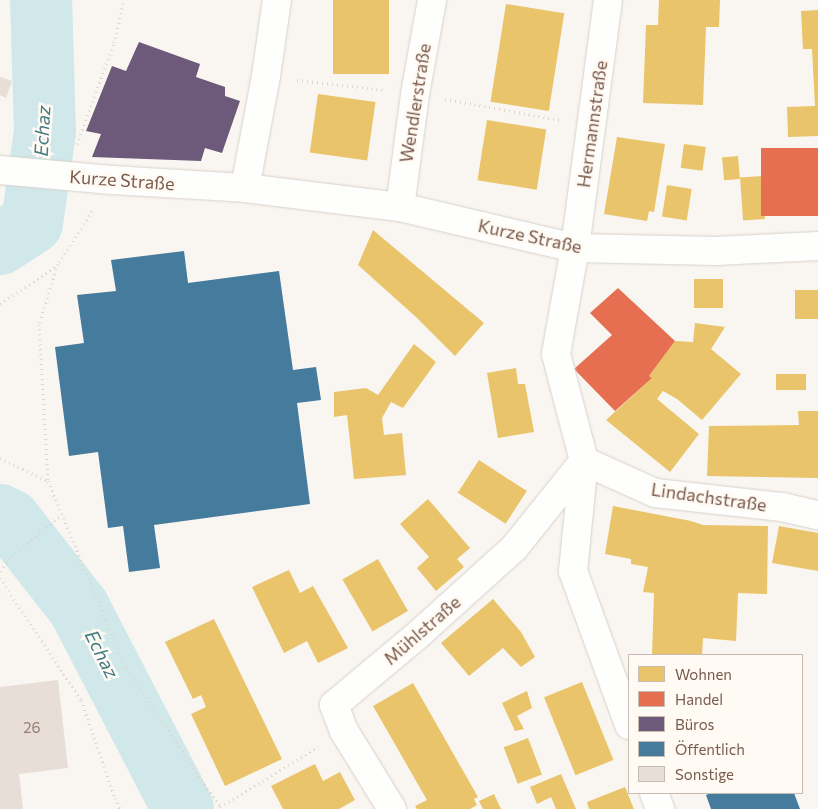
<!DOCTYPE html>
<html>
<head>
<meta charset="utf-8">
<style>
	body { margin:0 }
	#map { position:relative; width:818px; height:809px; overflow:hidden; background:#f9f5f0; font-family:Commissioner,sans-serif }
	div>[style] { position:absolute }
	.homes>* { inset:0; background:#e9c46a; transform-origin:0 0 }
	.shops>* { inset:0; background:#e76f51; transform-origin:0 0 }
	.offices>* { inset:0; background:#6d597a }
	.public>* { inset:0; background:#457b9d }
	.river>* { height:62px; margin:-31px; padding:0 31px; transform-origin:31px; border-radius:31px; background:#d0e8ea }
	.building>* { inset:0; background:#e6ded7 }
	.path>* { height:3px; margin-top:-1.5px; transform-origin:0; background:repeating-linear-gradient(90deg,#dcd5d0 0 1px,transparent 0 5px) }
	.roads { filter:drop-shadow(0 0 1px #d7d1cb) drop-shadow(0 0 1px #d7d1cb) }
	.street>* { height:28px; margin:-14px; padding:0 14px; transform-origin:14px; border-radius:14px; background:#fefefd }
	span { translate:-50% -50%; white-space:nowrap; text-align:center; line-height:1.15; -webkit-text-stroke:5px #fffaf3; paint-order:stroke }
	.number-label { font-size:15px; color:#977e72 }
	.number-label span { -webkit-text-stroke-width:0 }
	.street-label { font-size:18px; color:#7a5c4d }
	.water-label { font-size:19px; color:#437c86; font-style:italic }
	.legend { position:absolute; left:628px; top:654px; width:175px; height:140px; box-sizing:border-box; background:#fffaf3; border:1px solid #cabbb1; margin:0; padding:6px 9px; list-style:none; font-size:15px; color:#7a5c4d }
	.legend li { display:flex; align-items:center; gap:10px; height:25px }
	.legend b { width:25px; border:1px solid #cabbb1 }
</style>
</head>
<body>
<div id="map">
	<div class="homes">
		<i style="left:333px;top:0;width:56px;height:74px"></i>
		<i style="clip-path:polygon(659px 0,720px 0,719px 27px,706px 27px,703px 105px,643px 103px,646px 25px,658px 25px)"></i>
		<i style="left:506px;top:4px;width:59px;height:99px;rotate:9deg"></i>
		<i style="clip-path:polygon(818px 10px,818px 136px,788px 137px,787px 107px,815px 106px,812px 49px,803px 49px,801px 11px)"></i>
		<i style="left:318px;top:94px;width:58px;height:59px;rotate:8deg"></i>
		<i style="left:487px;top:120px;width:60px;height:61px;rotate:9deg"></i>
		<i style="clip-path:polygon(617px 137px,665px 144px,654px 212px,649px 211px,647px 221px,604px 214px)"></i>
		<i style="left:684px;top:144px;width:22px;height:24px;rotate:8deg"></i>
		<i style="left:738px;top:156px;width:23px;height:16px;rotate:85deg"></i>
		<i style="left:762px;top:176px;width:43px;height:22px;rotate:86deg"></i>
		<i style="left:667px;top:185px;width:25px;height:32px;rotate:9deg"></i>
		<i style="clip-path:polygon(373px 230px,484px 323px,455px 356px,416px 317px,358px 265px)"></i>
		<i style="left:694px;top:279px;width:29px;height:29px"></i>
		<i style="left:818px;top:290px;width:29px;height:23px;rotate:90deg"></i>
		<i style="clip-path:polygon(695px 323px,725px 327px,711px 349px,741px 374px,702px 420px,677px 399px,663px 391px,657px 399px,699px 434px,670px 472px,606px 420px,652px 378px,649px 376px,675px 341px,693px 342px)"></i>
		<i style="clip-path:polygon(414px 344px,436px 362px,403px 408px,391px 402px,382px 418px,384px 435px,402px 433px,406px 475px,354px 479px,347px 415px,334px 417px,334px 392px,366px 388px,378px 395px)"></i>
		<i style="clip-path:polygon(516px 368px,518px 384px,525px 384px,534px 432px,498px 438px,487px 373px)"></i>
		<i style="left:806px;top:374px;width:16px;height:30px;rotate:90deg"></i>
		<i style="clip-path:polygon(798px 411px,818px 411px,818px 478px,707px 476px,709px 426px,799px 425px)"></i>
		<i style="left:479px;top:460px;width:57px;height:39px;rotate:33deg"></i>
		<i style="clip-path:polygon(428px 499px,470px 548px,457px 559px,464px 567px,436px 591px,417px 568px,429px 557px,400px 524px)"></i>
		<i style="clip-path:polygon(613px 506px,691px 521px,703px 525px,768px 526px,767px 594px,738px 593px,736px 641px,703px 638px,702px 655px,652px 655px,654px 593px,643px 592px,648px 567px,631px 564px,631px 559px,605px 554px)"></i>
		<i style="clip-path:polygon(779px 526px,818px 533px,818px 571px,772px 563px)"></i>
		<i style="left:378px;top:559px;width:60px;height:41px;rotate:60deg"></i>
		<i style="clip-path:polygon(289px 570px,300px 593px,313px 586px,348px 648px,318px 663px,307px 641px,284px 653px,252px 587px)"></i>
		<i style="clip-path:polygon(493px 599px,521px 632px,535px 657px,521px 667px,503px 648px,469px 676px,441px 643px)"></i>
		<i style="clip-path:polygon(214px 619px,282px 759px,225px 786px,191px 714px,206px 707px,201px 695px,193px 699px,165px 642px)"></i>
		<i style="left:582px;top:682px;width:84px;height:41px;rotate:68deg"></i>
		<i style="clip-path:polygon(413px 683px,478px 797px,474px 799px,477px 805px,470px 809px,417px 809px,415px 806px,427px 800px,373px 706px)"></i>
		<i style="clip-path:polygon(527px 691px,532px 708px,517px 716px,524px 729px,515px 731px,502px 703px)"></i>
		<i style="left:528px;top:738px;width:39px;height:26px;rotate:69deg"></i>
		<i style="clip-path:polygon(315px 764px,323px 781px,340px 772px,355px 800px,339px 809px,283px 809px,271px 786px)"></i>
		<i style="clip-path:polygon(561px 774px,576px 809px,556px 809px,551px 797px,537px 804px,530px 787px)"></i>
		<i style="clip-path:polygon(625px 787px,634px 809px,589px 809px,587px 802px)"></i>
		<i style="clip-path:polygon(494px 794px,501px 809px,483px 809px,479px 801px)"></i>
	</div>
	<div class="shops">
		<i style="left:818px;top:148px;width:68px;height:57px;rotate:90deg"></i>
		<i style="clip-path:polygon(618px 288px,675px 341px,649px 376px,652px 378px,615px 411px,574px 369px,612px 335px,590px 313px)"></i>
	</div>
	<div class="offices">
		<i style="clip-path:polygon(139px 42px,200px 64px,196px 77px,225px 87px,225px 96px,240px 101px,222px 153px,205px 148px,201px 161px,92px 157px,101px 134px,86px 131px,112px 66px,126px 71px)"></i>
	</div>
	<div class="public">
		<i style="clip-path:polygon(184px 251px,188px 283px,279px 271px,293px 370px,316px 367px,321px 400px,297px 403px,310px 504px,154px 525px,160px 568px,129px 572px,123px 526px,108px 528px,98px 452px,69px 456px,55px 347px,84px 343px,77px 295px,116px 291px,111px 260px)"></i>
		<i style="clip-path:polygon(711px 793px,794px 793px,800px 809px,711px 809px,706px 795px)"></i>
	</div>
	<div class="river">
		<i style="left:0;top:244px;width:38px;rotate:-33deg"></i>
		<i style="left:32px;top:223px;width:92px;rotate:-81.9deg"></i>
		<i style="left:45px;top:132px;width:132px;rotate:-91.7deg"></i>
		<i style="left:0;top:515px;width:11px;rotate:27deg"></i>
		<i style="left:10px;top:520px;width:112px;rotate:51.9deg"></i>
		<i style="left:79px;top:608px;width:226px;rotate:62.6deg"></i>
	</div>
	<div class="building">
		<i style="clip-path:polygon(0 77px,12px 81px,6px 98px,0 95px)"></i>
		<i style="clip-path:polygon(58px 680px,68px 768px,19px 774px,23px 809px,0 809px,0 687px)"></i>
	</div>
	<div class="path">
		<i style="left:297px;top:80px;width:89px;rotate:6.5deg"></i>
		<i style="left:445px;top:99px;width:117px;rotate:10.3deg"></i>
		<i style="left:77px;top:144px;width:108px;rotate:-69.9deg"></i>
		<i style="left:114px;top:43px;width:44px;rotate:-76.9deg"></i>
		<i style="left:92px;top:211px;width:63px;rotate:122.7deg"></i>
		<i style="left:58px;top:264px;width:63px;rotate:107.6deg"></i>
		<i style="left:39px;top:324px;width:157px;rotate:86.7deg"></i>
		<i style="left:48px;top:481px;width:203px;rotate:67.4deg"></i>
		<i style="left:126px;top:668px;width:168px;rotate:55.9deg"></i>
		<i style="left:220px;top:807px;width:115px;rotate:-31.5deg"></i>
		<i style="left:0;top:304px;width:70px;rotate:-33.9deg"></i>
		<i style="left:0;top:458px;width:53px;rotate:25.6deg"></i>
		<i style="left:0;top:571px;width:19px;rotate:-51deg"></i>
		<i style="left:12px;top:556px;width:65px;rotate:-40deg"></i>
		<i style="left:0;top:578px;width:146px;rotate:56.4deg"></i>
		<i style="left:81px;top:700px;width:104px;rotate:70.9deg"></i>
		<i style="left:115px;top:798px;width:12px;rotate:66deg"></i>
	</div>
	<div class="roads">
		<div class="street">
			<i style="left:608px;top:0;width:250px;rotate:97.6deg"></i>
			<i style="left:575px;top:248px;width:108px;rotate:100.2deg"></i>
			<i style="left:556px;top:354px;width:111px;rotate:75.3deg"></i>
			<i style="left:584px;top:461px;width:111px;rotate:95.7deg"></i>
			<i style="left:573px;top:571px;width:164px;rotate:70deg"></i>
			<i style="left:0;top:170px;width:112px;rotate:5.1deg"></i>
			<i style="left:112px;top:180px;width:133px;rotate:3.4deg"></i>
			<i style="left:245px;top:188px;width:156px;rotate:7deg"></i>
			<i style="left:400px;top:207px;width:180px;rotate:13.2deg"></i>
			<i style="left:575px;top:248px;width:141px;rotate:1.2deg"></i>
			<i style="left:716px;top:251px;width:102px;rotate:-2.8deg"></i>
			<i style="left:245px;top:188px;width:114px;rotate:-79.4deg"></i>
			<i style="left:266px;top:76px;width:77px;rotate:-81.8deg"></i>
			<i style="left:400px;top:207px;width:114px;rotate:-82.4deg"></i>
			<i style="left:415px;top:94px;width:96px;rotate:-79.7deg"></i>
			<i style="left:584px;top:461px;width:78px;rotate:24.3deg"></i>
			<i style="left:655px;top:493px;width:128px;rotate:6.3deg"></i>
			<i style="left:782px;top:507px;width:37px;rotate:13deg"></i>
			<i style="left:654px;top:793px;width:17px;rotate:69deg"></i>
			<i style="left:392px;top:809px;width:92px;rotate:-121.6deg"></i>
			<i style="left:344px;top:731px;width:28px;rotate:-111deg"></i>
			<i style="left:334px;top:705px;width:112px;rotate:-39.9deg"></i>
			<i style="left:420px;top:633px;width:127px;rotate:-42.1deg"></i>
			<i style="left:514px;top:548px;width:112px;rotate:-51.2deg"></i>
		</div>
	</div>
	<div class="number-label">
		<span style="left:32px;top:728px">26</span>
	</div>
	<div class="street-label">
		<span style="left:415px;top:103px;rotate:-81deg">Wendlerstraße</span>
		<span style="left:592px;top:124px;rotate:-82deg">Hermannstraße</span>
		<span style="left:122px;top:180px;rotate:4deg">Kurze Straße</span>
		<span style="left:530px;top:236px;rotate:12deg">Kurze Straße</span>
		<span style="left:709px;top:497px;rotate:8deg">Lindachstraße</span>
		<span style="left:422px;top:630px;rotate:-41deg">Mühlstraße</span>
	</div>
	<div class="water-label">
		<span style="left:42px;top:131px;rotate:-87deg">Echaz</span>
		<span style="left:102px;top:654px;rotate:63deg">Echaz</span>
	</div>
	<ul class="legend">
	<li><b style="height:14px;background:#e9c46a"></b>Wohnen</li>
	<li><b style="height:14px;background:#e76f51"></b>Handel</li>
	<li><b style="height:14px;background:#6d597a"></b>Büros</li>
	<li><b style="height:14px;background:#457b9d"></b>Öffentlich</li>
	<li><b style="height:14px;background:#e6ded7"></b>Sonstige</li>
	</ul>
</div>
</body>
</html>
